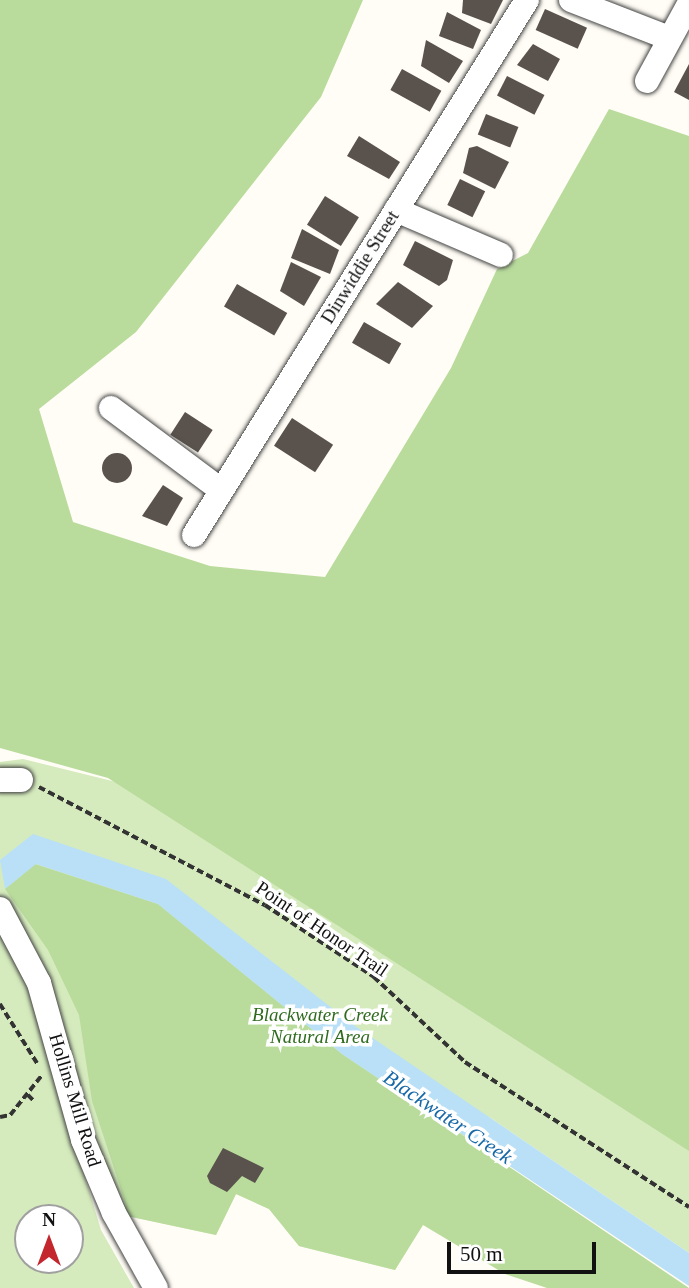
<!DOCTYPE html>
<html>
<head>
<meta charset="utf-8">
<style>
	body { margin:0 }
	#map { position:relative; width:689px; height:1288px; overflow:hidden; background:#fffdf5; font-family:Georgia,serif }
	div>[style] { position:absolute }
	.green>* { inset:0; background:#d5ebbd }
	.forest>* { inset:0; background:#b9dc9c }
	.water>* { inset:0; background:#b9e0f7 }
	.building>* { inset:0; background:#5a524d; transform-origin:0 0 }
	.round { border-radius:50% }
	.path>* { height:3.5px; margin-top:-1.75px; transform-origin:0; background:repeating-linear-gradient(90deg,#333 0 7px,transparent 0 10.5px) }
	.roads { filter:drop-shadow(0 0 2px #444) drop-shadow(0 0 2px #444) }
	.minor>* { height:24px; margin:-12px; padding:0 12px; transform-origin:12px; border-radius:12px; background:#fff }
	span { translate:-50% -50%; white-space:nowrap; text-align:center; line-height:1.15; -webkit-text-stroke:7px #fff; paint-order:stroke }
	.street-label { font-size:19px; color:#111 }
	.park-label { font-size:19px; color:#2f6b1f; font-style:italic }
	.water-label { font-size:21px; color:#1768a6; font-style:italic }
	.north { position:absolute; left:14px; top:1204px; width:70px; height:70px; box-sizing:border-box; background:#fff; border:2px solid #a0a0a0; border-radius:50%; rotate:0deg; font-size:19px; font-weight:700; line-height:28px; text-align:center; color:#111 }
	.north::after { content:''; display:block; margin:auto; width:24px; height:32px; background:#c4262e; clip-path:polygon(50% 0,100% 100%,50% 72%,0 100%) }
	.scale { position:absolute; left:447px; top:1242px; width:149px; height:32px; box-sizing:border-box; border:4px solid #111; border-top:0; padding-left:9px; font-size:21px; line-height:24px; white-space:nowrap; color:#111; -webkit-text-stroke:5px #fff; paint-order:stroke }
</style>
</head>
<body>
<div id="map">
	<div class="green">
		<i style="clip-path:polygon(evenodd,689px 733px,689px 1253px,489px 1117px,395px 1270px,299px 1246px,269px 1209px,236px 1194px,216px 1235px,114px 1213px,12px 937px,101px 1230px,134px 1288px,0 1288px,0 762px,23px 759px,498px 876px,689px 733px,28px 1218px,70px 1218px,70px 1260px,28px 1260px,28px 1218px)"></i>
	</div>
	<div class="forest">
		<i style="clip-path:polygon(0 0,363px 0,321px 97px,136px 332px,39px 409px,73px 522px,210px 566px,325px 577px,451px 368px,497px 269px,528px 253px,609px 109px,689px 136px,689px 1151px,108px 778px,0 748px)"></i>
		<i style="clip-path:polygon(35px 864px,158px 904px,342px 1054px,689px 1288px,547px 1288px,505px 1274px,423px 1225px,395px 1270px,299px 1246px,269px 1209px,236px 1194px,216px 1235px,122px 1215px,126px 1205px,92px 1101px,79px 1015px,48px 950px,5px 889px)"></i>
	</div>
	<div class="water">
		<i style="clip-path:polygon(33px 834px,166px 879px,355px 1026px,689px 1253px,689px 1286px,342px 1054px,158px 904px,36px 864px,5px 889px,0 860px)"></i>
	</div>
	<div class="building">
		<i style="clip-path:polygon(463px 0,503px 0,491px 24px,462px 13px)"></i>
		<i style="left:545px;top:9px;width:46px;height:23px;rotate:24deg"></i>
		<i style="clip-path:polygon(447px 12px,481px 30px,473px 49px,439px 36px)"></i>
		<i style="clip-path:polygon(426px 40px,463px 61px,449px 83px,421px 66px)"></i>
		<i style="clip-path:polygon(533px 44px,560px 59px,548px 81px,517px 65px)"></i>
		<i style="clip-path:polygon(689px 64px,689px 100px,674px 92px)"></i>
		<i style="left:402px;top:69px;width:45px;height:24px;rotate:29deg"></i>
		<i style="left:507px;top:76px;width:42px;height:22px;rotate:27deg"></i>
		<i style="left:486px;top:114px;width:35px;height:22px;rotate:22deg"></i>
		<i style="clip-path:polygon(359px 136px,400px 162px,389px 179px,347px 156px)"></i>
		<i style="clip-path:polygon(477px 146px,509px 162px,495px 189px,463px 173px,469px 148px)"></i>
		<i style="left:460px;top:179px;width:28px;height:29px;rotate:26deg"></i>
		<i style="left:325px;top:196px;width:40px;height:34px;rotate:32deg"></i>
		<i style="clip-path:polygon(302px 229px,339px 250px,330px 274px,291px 258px)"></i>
		<i style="clip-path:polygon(415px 241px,453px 260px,447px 280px,439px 286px,403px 265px)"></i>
		<i style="clip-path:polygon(291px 262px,321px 277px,304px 306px,280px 291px)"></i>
		<i style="clip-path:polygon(398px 282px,433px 306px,412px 328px,376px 304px)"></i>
		<i style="left:237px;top:284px;width:58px;height:26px;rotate:30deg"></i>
		<i style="left:364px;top:322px;width:43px;height:24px;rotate:30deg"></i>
		<i style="left:185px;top:412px;width:33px;height:27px;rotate:33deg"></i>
		<i style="left:292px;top:418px;width:49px;height:33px;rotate:33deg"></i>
		<i class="round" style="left:102px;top:453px;width:30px;height:30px"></i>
		<i style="clip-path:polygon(163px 485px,183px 498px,167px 526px,142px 516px)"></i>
		<i style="clip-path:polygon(223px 1148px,264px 1168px,255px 1183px,242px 1176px,227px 1192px,210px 1183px,207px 1176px)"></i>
	</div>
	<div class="path">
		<i style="left:39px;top:787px;width:255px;rotate:27.6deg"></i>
		<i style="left:265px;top:905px;width:131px;rotate:33.4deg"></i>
		<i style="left:374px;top:977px;width:125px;rotate:43deg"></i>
		<i style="left:465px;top:1062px;width:267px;rotate:32.9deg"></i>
		<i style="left:0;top:1004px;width:70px;rotate:57.9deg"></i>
		<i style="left:28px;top:1095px;width:7px;rotate:45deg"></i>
		<i style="left:0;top:1117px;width:10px;rotate:-11deg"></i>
		<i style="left:10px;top:1115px;width:51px;rotate:-51.3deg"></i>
	</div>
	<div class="roads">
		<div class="minor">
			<i style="left:571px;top:0;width:105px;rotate:21.2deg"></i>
			<i style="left:647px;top:81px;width:88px;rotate:-61.4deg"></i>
			<i style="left:396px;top:210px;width:114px;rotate:23.2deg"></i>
			<i style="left:111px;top:408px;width:137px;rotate:36.7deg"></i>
			<i style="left:194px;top:535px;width:630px;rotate:-58.1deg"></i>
			<i style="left:0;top:780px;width:21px"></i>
			<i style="left:0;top:909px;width:84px;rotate:62.2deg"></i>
			<i style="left:39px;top:983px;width:163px;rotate:74.3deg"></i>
			<i style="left:83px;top:1140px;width:79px;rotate:67deg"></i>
			<i style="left:114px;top:1213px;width:86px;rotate:60.8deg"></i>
		</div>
	</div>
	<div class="street-label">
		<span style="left:360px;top:267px;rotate:-58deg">Dinwiddie Street</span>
		<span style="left:322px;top:929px;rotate:34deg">Point of Honor Trail</span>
		<span style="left:75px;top:1100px;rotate:73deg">Hollins Mill Road</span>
	</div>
	<div class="park-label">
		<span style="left:320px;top:1026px">Blackwater Creek<br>Natural Area</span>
	</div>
	<div class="water-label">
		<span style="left:448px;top:1117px;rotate:34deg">Blackwater Creek</span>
	</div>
	<div class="north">N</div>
	<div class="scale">50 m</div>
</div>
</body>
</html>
